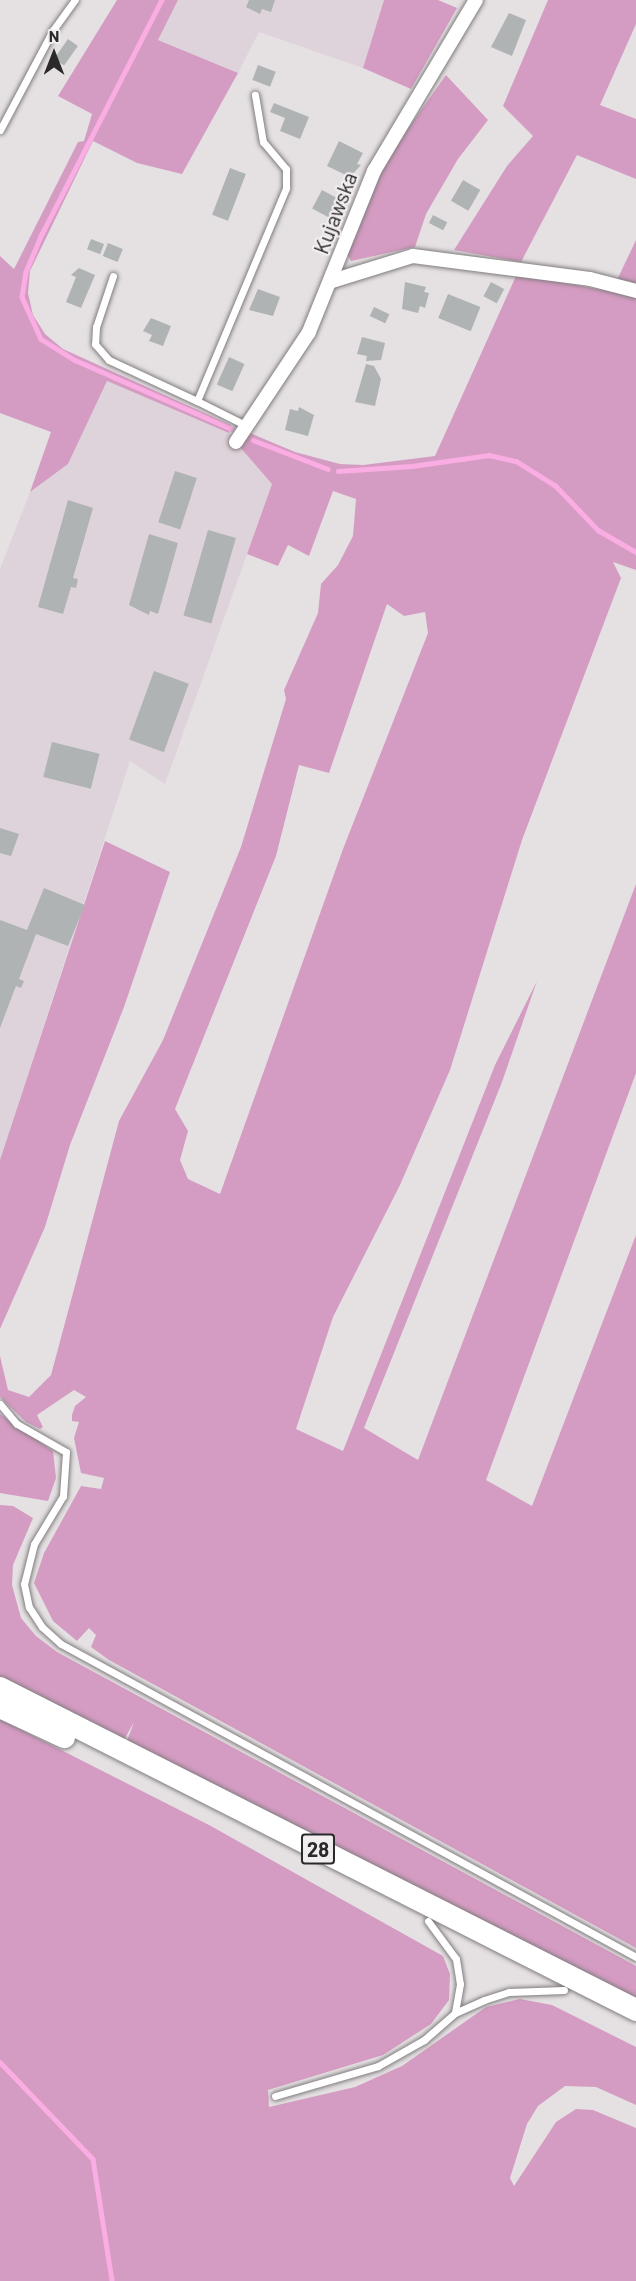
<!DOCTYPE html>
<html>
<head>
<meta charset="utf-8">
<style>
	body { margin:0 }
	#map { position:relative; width:636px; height:2281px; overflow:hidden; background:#e5e1e3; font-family:Barlow,sans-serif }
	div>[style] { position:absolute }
	.built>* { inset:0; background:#ded3da }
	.green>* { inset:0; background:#d59cc3 }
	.stream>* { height:4.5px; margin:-2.25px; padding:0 2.25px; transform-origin:2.25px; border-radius:2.25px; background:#faade2 }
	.building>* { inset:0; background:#afb3b4; transform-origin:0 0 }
	.roads { filter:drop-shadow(0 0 2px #817d7f) drop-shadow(0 0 2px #817d7f) }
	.service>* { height:7px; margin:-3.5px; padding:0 3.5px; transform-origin:3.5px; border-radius:3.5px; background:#fff }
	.minor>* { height:14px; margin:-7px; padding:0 7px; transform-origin:7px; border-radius:7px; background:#fff }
	.primary>* { height:22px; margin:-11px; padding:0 11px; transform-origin:11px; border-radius:11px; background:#fff }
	span { translate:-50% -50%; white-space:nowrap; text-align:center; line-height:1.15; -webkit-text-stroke:4.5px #f2eef0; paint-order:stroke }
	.shield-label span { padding:2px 4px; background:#f2eef0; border:2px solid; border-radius:4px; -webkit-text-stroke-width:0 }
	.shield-label { font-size:20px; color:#2b2a2a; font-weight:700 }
	.street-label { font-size:21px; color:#2b2a2a }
	.north { position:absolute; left:24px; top:24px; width:60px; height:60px; -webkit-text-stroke:4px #f2eef0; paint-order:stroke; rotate:0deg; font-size:16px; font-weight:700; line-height:24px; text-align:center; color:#2b2a2a }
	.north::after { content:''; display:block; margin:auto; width:21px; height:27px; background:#2b2a2a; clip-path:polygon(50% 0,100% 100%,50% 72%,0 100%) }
</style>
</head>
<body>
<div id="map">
	<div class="built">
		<i style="clip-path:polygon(178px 0,384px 0,363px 68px,259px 32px,238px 73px,158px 40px)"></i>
		<i style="clip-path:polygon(107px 381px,229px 433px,272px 484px,165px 784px,130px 761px,0 1160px,0 569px,30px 492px,68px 464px)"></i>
	</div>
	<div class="green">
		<i style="clip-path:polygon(117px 0,178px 0,158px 40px,238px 73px,182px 174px,137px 163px,93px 141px,30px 271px,28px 293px,33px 315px,45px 334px,63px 349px,231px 425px,229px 433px,107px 381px,68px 464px,30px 492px,51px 432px,0 413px,0 256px,14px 269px,78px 142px,84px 141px,92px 114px,58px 96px)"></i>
		<i style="clip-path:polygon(384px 0,438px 0,457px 8px,411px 89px,363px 68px)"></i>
		<i style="clip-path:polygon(548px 0,636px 0,636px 24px,600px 105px,636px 119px,636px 179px,577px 155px,521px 262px,454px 250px,507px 166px,533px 136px,503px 106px)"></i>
		<i style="clip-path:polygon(446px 75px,488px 120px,458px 159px,426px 214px,415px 247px,351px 261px,347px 254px,385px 161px)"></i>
		<i style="clip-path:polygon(636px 240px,636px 284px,617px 280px)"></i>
		<i style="clip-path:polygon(evenodd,522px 275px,636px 296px,636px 570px,613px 562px,621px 578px,522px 840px,450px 1070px,400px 1185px,333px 1317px,296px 1429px,343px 1451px,495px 1065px,537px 981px,502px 1082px,364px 1428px,418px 1460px,636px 884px,636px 1073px,486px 1480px,532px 1506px,636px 1235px,636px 1948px,109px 1660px,91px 1647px,96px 1635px,89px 1628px,77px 1641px,53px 1621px,34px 1583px,44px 1553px,81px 1486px,101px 1489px,104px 1478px,81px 1473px,74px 1438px,79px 1422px,72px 1421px,72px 1415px,75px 1406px,86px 1397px,74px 1390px,37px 1415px,43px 1427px,40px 1429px,26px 1422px,0 1397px,0 1356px,8px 1390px,29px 1397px,51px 1375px,119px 1121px,163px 1040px,241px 847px,286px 699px,284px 690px,318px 613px,321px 584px,338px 565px,353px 536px,356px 499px,333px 491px,309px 556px,288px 545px,278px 566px,247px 554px,272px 484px,239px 446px,250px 433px,295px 452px,340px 464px,363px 465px,435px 456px,516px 276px,522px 275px,387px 604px,404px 616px,425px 612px,428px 633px,343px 849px,220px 1194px,188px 1179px,180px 1160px,188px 1131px,175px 1109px,276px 856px,299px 765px,329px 773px,387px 604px)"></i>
		<i style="clip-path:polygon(105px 841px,170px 872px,124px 1007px,70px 1145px,45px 1227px,0 1329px,0 1160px)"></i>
		<i style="clip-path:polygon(0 1414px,53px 1451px,56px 1478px,48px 1501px,0 1493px)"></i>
		<i style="clip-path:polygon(0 1505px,13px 1506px,33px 1518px,13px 1565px,12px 1585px,21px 1618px,36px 1636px,57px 1652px,636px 1966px,636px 1999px,127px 1741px,134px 1722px,124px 1740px,0 1677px)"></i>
		<i style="clip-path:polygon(0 1719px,209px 1825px,443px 1956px,450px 1974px,449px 2000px,431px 2024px,383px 2055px,268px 2090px,269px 2107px,355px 2087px,402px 2066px,486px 2007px,520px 1999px,552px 2005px,636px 2047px,636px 2105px,596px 2087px,565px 2086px,538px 2106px,527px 2124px,510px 2178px,514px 2186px,556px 2122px,576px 2109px,593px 2110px,636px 2128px,636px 2281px,0 2281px)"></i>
	</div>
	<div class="stream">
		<i style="left:162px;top:0;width:263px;rotate:117.1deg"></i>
		<i style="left:42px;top:234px;width:41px;rotate:112.8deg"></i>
		<i style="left:26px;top:272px;width:25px;rotate:99deg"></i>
		<i style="left:22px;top:297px;width:46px;rotate:65.7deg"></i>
		<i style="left:41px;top:339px;width:40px;rotate:32deg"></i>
		<i style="left:75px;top:360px;width:171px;rotate:23.7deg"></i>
		<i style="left:253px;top:440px;width:80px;rotate:21.1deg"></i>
		<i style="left:338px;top:471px;width:74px;rotate:-3.9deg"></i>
		<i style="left:412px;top:466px;width:78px;rotate:-8.1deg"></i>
		<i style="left:489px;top:455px;width:28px;rotate:13deg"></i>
		<i style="left:516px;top:461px;width:47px;rotate:32deg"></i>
		<i style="left:556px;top:486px;width:61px;rotate:46.3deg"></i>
		<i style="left:598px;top:530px;width:44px;rotate:30.1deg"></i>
		<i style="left:0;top:2062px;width:134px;rotate:46.2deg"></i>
		<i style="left:93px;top:2159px;width:123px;rotate:81.1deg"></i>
	</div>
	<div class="building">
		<i style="clip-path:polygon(249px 0,275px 0,271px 12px,262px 9px,260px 14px,246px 7px)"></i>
		<i style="clip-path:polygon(509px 13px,526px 20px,512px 56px,491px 47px)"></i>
		<i style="left:68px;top:39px;width:12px;height:24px;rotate:35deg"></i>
		<i style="left:258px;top:65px;width:19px;height:16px;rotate:21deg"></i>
		<i style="clip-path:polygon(274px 103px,309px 117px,300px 139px,280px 131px,285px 118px,270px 112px)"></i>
		<i style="clip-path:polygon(339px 141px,363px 153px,357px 164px,361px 165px,350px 177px,327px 166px)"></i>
		<i style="left:230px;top:168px;width:17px;height:50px;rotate:21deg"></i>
		<i style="left:463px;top:180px;width:20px;height:24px;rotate:30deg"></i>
		<i style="left:322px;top:190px;width:19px;height:21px;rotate:28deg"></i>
		<i style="left:433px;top:215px;width:16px;height:9px;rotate:27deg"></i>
		<i style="left:91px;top:239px;width:14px;height:11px;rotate:21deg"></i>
		<i style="left:108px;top:243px;width:16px;height:14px;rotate:22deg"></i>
		<i style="clip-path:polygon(79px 268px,95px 275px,81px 308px,66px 302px,76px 277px,71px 275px)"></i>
		<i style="clip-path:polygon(405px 282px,426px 287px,424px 292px,429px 293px,425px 308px,420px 306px,418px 313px,402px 309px)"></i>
		<i style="left:491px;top:282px;width:15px;height:16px;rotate:28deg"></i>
		<i style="clip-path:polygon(258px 289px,280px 297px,273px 316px,249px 310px)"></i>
		<i style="left:448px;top:294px;width:35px;height:26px;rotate:22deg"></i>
		<i style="left:374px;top:307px;width:17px;height:10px;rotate:25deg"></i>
		<i style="clip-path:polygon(151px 318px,171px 326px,163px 346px,149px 341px,152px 335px,143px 331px)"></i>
		<i style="clip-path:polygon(362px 337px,385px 343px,381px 360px,366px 361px,367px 356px,357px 354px)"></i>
		<i style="left:229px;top:357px;width:17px;height:30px;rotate:24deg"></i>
		<i style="clip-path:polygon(366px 364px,374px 366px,381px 379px,375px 406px,355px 402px)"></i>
		<i style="clip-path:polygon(299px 407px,314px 415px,308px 436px,285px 430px,290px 409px,298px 411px)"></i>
		<i style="left:175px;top:471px;width:23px;height:54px;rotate:18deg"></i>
		<i style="clip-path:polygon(68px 500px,93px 508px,73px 578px,78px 579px,76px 588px,71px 587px,63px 614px,38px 607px)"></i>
		<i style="left:208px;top:530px;width:29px;height:89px;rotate:16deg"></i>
		<i style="clip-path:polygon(149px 534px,178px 543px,158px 614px,150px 611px,149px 615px,129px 605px)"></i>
		<i style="left:154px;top:671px;width:37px;height:73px;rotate:20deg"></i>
		<i style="left:52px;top:742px;width:49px;height:36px;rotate:14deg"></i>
		<i style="clip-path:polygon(0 828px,19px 834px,11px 856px,0 853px)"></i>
		<i style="clip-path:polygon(44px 888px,85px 905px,68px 946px,36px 934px,19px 979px,24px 981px,21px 988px,16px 986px,0 1028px,0 920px,27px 930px)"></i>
	</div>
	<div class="roads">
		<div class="service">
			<i style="left:0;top:130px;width:113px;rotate:-62.1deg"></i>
			<i style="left:53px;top:30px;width:37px;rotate:-54deg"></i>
			<i style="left:113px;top:276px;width:54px;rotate:108.4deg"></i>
			<i style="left:96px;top:327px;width:17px;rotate:93deg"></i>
			<i style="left:95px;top:344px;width:21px;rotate:49deg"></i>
			<i style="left:109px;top:360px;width:97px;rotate:25deg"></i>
			<i style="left:247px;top:426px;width:56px;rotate:-153.4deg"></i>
			<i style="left:197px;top:401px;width:231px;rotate:-67.3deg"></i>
			<i style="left:286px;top:188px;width:19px;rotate:-90deg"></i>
			<i style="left:286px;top:169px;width:35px;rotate:-130deg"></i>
			<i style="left:263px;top:142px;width:48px;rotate:-99.7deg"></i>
			<i style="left:0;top:1404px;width:26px;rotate:50deg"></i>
			<i style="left:17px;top:1424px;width:56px;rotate:29.7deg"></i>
			<i style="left:66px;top:1452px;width:44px;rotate:93.9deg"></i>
			<i style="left:63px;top:1496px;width:56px;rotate:121.1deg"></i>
			<i style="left:34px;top:1544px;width:41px;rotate:104deg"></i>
			<i style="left:24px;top:1584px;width:24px;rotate:78deg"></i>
			<i style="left:29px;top:1607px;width:24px;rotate:57deg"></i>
			<i style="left:42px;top:1627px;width:25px;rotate:42deg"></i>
			<i style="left:61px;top:1644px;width:655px;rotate:28.56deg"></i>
			<i style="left:428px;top:1921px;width:47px;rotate:53.6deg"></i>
			<i style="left:456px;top:1959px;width:25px;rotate:81deg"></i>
			<i style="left:460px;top:1984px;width:29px;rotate:100deg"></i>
			<i style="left:275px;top:2096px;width:107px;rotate:-16.2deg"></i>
			<i style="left:378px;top:2066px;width:53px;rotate:-29.5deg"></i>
			<i style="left:424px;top:2040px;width:41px;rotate:-41.1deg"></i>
			<i style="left:455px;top:2013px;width:32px;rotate:-24deg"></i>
			<i style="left:484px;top:2000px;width:26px;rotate:-18deg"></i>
			<i style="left:509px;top:1992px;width:55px;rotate:-2.1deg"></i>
		</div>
		<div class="minor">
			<i style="left:332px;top:281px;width:85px;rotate:-17.2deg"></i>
			<i style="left:413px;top:256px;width:178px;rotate:7.4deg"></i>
			<i style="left:590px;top:279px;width:48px;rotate:14.6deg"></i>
			<i style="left:236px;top:442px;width:132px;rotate:-56.4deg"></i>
			<i style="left:309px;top:332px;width:174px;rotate:-68deg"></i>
			<i style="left:374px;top:171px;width:199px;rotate:-59.2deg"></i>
		</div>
		<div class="primary">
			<i style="left:0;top:1688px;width:713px;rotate:26.85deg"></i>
			<i style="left:0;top:1707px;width:71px;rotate:25.1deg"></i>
		</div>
	</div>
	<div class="shield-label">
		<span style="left:318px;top:1849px">28</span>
	</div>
	<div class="street-label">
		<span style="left:335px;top:213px;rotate:-69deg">Kujawska</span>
	</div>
	<div class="north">N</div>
</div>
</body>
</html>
